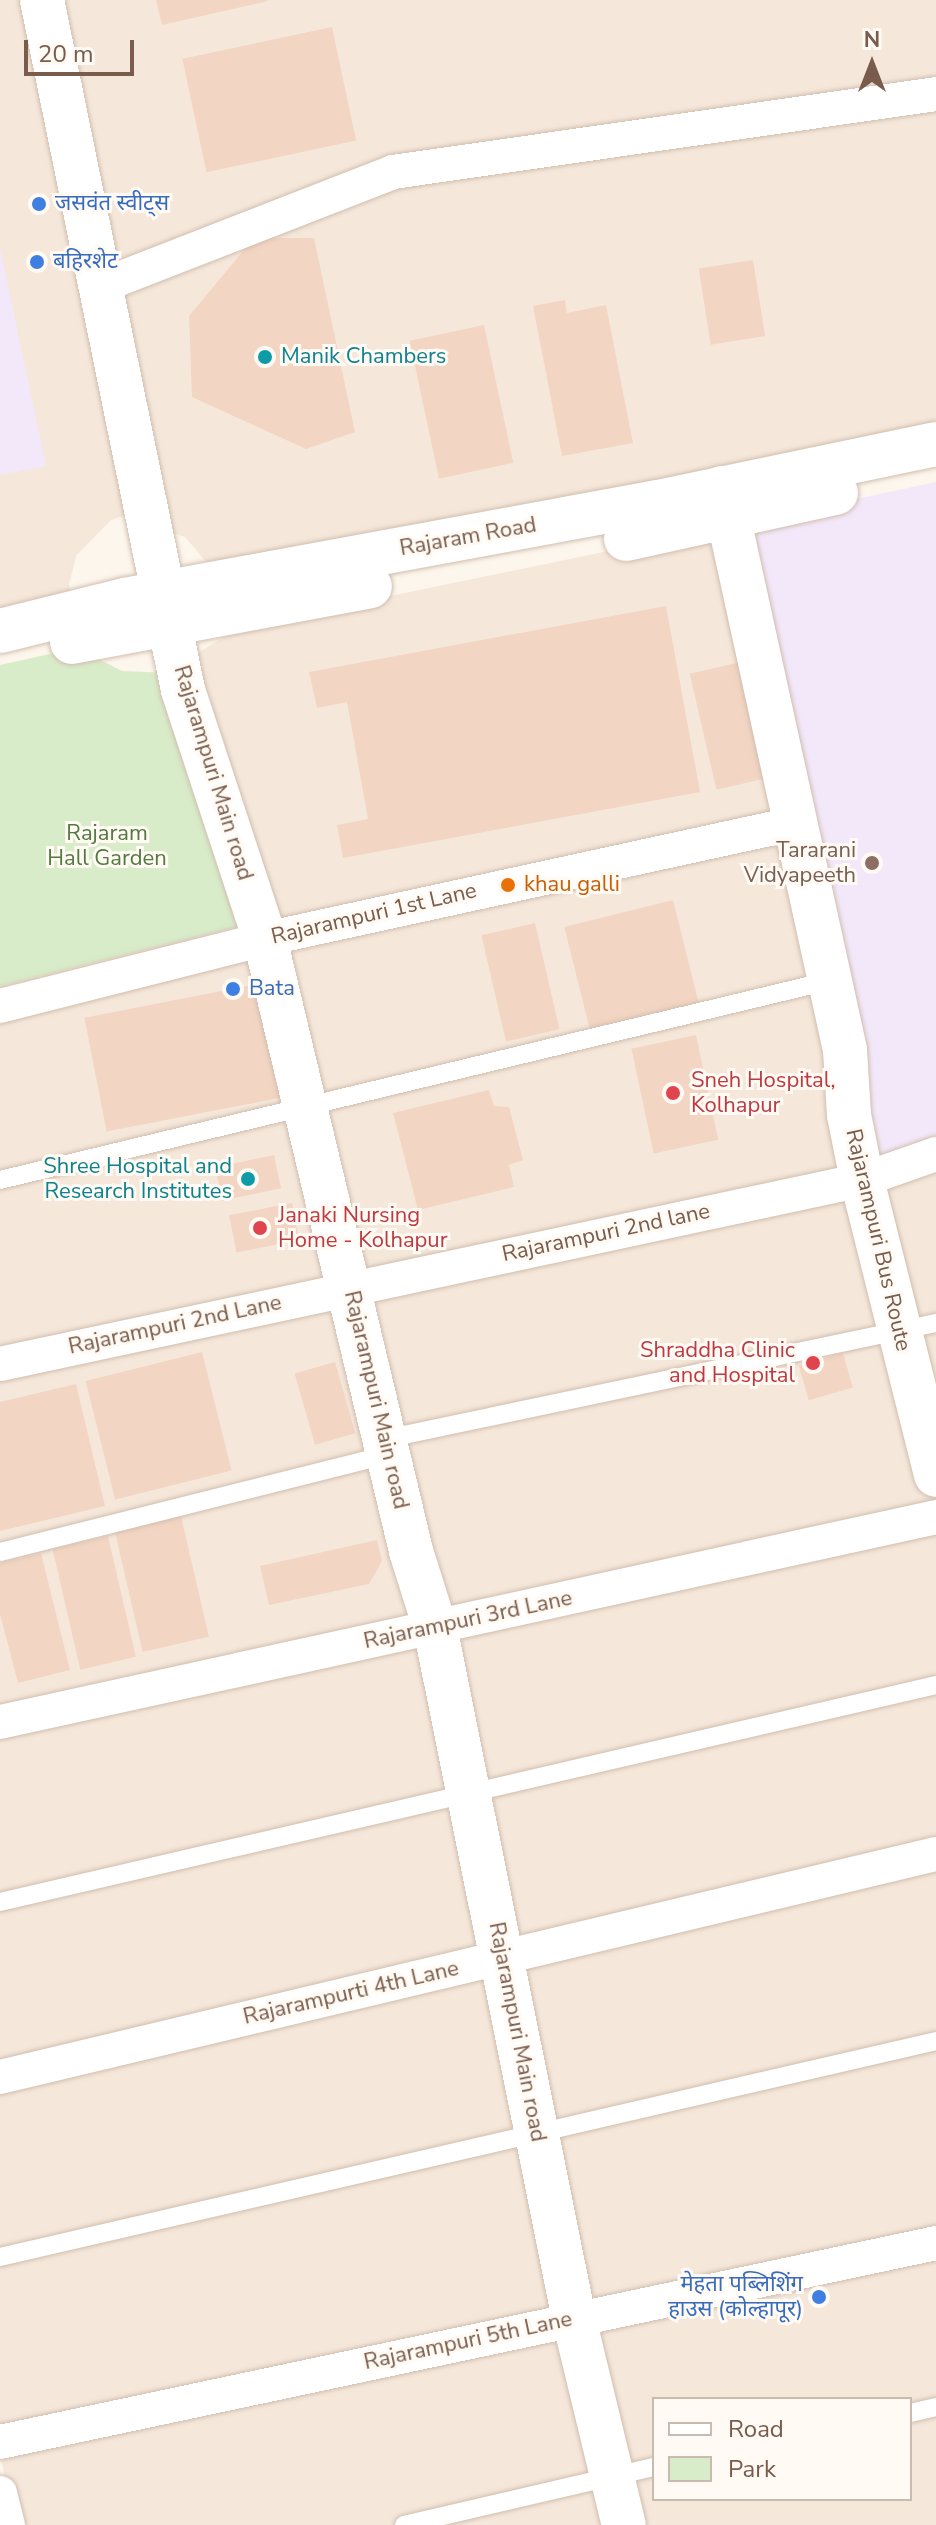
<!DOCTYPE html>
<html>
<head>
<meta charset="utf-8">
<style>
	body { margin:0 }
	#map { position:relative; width:936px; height:2525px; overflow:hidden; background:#fdf6ec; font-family:"Nunito Sans","Noto Sans Devanagari",sans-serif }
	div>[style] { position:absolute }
	.residential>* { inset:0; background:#f5e8da }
	.education>* { inset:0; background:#f3e8fa }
	.green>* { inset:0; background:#d8ecc9 }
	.building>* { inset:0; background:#f3d5c3; transform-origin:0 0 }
	.roads { filter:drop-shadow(0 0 2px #d1beb0) drop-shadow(0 0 2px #d1beb0) }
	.lane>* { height:18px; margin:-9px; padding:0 9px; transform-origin:9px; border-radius:9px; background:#fff }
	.street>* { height:34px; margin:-17px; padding:0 17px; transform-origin:17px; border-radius:17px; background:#fff }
	.secondary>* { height:44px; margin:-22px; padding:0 22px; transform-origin:22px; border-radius:22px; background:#fff }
	.dots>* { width:22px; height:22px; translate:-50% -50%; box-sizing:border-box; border:4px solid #fffaf3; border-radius:50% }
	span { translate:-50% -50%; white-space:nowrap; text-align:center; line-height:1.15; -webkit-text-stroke:6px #fffaf3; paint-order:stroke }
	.shop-label { font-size:22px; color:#366cbe }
	.left { translate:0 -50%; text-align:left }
	.right { translate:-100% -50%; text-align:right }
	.culture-label { font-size:22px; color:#0d838f }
	.street-label { font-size:22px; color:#7a5c4d }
	.park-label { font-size:22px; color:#537a41 }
	.education-label { font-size:22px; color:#785e54 }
	.food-label { font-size:22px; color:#c56008 }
	.health-label { font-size:22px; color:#be3a42 }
	.legend { position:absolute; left:652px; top:2397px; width:260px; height:104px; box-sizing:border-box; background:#fffaf3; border:2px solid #cabbb1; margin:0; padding:10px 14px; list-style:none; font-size:24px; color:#7a5c4d }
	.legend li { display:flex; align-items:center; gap:16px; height:40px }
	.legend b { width:40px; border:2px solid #cabbb1 }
	.north { position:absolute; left:832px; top:24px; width:80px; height:80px; -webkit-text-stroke:6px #fffaf3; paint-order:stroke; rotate:0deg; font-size:22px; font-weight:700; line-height:32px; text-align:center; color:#7a5c4d }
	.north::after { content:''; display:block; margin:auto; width:28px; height:36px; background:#7a5c4d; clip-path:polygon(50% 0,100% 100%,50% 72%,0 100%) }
	.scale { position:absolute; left:24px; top:40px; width:110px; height:36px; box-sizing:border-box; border:4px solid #7a5c4d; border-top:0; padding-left:10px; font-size:24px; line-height:28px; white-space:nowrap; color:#7a5c4d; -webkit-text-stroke:6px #fffaf3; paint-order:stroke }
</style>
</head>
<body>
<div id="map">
	<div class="residential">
		<i style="clip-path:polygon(0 0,28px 0,135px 512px,111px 520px,76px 556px,69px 585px,73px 607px,0 622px)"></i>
		<i style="clip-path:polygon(41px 0,936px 0,936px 444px,208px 564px,185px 537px,152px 526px)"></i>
		<i style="clip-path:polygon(evenodd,734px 525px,936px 1142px,936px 2525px,16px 2525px,0 2455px,0 986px,240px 925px,174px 659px,201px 651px,229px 634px,327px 609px,734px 525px,654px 2399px,910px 2399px,910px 2499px,654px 2499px,654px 2399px)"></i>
	</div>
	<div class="education">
		<i style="clip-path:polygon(0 249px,46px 466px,0 475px)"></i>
		<i style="clip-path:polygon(936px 482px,936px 1142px,863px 1168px,734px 525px)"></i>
	</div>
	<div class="green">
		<i style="clip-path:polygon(77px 648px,122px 671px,169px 673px,240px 926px,0 986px,0 665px)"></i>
	</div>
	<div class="building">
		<i style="clip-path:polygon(156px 0,268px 0,268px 1px,162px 25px)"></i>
		<i style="left:332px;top:27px;width:116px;height:153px;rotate:78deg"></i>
		<i style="clip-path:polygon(254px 238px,314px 238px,355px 432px,306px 449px,192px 397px,189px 316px)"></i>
		<i style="left:753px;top:260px;width:77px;height:55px;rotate:81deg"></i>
		<i style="clip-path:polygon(565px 300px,567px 313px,606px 305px,633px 443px,562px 456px,533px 306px)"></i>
		<i style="left:484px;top:325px;width:141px;height:76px;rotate:78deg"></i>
		<i style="clip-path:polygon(666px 606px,700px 792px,343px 858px,337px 825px,368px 819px,347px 702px,317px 708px,309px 672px)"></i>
		<i style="left:754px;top:659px;width:119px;height:66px;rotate:77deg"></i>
		<i style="left:673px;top:900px;width:108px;height:112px;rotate:76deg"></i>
		<i style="left:535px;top:923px;width:109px;height:55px;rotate:77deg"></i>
		<i style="left:268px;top:982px;width:116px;height:187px;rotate:79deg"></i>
		<i style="left:696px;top:1035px;width:107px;height:66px;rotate:78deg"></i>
		<i style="clip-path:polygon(489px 1090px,494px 1106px,509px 1107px,523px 1160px,509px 1165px,514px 1187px,418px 1210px,393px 1113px)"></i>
		<i style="left:274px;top:1155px;width:34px;height:60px;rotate:78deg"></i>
		<i style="left:292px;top:1203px;width:38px;height:64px;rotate:79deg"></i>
		<i style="left:202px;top:1352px;width:122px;height:120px;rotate:76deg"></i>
		<i style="left:843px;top:1353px;width:36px;height:46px;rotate:74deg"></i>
		<i style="left:335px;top:1362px;width:74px;height:42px;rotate:74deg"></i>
		<i style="clip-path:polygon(76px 1384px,105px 1506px,0 1531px,0 1402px)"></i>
		<i style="left:181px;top:1516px;width:124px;height:68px;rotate:77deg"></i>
		<i style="left:108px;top:1536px;width:124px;height:57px;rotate:77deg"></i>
		<i style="clip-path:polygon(377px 1540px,382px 1561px,369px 1584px,269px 1605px,260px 1566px)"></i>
		<i style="clip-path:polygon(41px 1553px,70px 1670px,18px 1683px,0 1614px,0 1563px)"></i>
	</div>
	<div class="roads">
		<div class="lane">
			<i style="left:0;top:1180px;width:852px;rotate:-13.51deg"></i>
			<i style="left:385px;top:1439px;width:563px;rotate:-11.89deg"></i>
			<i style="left:0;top:1552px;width:401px;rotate:-14.1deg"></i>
			<i style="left:0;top:1902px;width:961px;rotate:-13.05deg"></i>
			<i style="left:0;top:2257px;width:961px;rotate:-12.99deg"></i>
			<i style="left:910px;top:2413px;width:27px;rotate:-13deg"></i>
			<i style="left:404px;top:2525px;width:257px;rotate:-13.1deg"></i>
		</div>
		<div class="street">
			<i style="left:101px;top:286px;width:313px;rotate:-21.3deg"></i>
			<i style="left:393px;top:172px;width:549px;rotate:-8.17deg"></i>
			<i style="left:0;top:1006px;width:273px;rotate:-14.2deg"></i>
			<i style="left:265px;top:939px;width:544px;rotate:-12.3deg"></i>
			<i style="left:0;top:1364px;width:881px;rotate:-12.05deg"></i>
			<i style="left:862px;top:1180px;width:78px;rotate:-19.4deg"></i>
			<i style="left:0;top:1722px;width:958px;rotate:-12.35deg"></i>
			<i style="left:0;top:2077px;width:962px;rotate:-13.4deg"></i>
			<i style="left:0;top:2442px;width:957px;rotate:-12deg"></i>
			<i style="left:0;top:2493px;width:33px;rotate:76deg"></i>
		</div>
		<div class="secondary">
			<i style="left:42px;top:0;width:704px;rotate:78.45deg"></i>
			<i style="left:183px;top:690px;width:262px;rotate:71.8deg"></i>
			<i style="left:265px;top:939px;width:629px;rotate:76.58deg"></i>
			<i style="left:411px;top:1551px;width:80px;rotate:72.5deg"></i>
			<i style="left:435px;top:1627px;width:706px;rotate:78.64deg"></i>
			<i style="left:574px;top:2319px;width:212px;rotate:76.4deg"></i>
			<i style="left:722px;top:488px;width:575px;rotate:77.65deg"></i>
			<i style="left:845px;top:1050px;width:65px;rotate:86.5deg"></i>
			<i style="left:849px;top:1115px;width:66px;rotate:78.7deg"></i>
			<i style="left:862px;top:1180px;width:304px;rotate:75.9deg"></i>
			<i style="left:626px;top:539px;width:215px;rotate:-12.4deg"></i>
			<i style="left:0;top:631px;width:129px;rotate:-13.9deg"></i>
			<i style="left:125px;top:600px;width:542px;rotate:-10.42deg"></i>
			<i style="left:658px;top:502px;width:284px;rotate:-11.8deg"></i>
			<i style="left:72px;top:642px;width:303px;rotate:-10.6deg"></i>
		</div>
	</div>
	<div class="dots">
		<i style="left:39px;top:204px;background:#3f7fe0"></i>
		<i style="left:37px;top:262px;background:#3f7fe0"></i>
		<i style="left:265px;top:357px;background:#0f9aa8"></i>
		<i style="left:872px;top:863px;background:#8d6e63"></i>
		<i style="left:508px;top:885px;background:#e8710a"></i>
		<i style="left:233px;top:989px;background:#3f7fe0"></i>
		<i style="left:673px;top:1093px;background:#e0444e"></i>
		<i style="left:248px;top:1179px;background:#0f9aa8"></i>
		<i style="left:260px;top:1228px;background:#e0444e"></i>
		<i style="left:813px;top:1363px;background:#e0444e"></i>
		<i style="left:819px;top:2297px;background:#3f7fe0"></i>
	</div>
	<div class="shop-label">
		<span class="left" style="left:55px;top:204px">जसवंत स्वीट्स</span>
		<span class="left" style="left:53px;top:262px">बहिरशेट</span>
		<span class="left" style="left:249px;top:989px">Bata</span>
		<span class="right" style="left:803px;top:2297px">मेहता पब्लिशिंग<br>हाउस (कोल्हापूर)</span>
	</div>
	<div class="culture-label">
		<span class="left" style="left:281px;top:357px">Manik Chambers</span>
		<span class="right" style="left:232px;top:1179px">Shree Hospital and<br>Research Institutes</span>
	</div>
	<div class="street-label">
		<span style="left:468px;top:537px;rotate:-10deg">Rajaram Road</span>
		<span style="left:213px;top:773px;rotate:73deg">Rajarampuri Main road</span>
		<span style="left:374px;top:914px;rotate:-13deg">Rajarampuri 1st Lane</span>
		<span style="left:606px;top:1233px;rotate:-12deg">Rajarampuri 2nd lane</span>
		<span style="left:878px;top:1240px;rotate:77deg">Rajarampuri Bus Route</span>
		<span style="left:175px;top:1325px;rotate:-12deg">Rajarampuri 2nd Lane</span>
		<span style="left:376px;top:1400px;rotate:77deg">Rajarampuri Main road</span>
		<span style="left:468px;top:1620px;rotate:-12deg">Rajarampuri 3rd Lane</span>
		<span style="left:351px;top:1993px;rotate:-13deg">Rajarampurti 4th Lane</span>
		<span style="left:517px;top:2032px;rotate:79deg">Rajarampuri Main road</span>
		<span style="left:468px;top:2341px;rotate:-12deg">Rajarampuri 5th Lane</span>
	</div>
	<div class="park-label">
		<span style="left:107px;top:846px">Rajaram<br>Hall Garden</span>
	</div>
	<div class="education-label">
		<span class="right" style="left:856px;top:863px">Tararani<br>Vidyapeeth</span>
	</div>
	<div class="food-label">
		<span class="left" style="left:524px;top:885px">khau galli</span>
	</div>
	<div class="health-label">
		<span class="left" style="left:691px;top:1093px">Sneh Hospital,<br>Kolhapur</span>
		<span class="left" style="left:278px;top:1228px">Janaki Nursing<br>Home - Kolhapur</span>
		<span class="right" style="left:795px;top:1363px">Shraddha Clinic<br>and Hospital</span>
	</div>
	<ul class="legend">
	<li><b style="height:10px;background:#fff"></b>Road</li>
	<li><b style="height:22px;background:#d8ecc9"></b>Park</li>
	</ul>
	<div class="north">N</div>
	<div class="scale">20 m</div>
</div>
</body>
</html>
